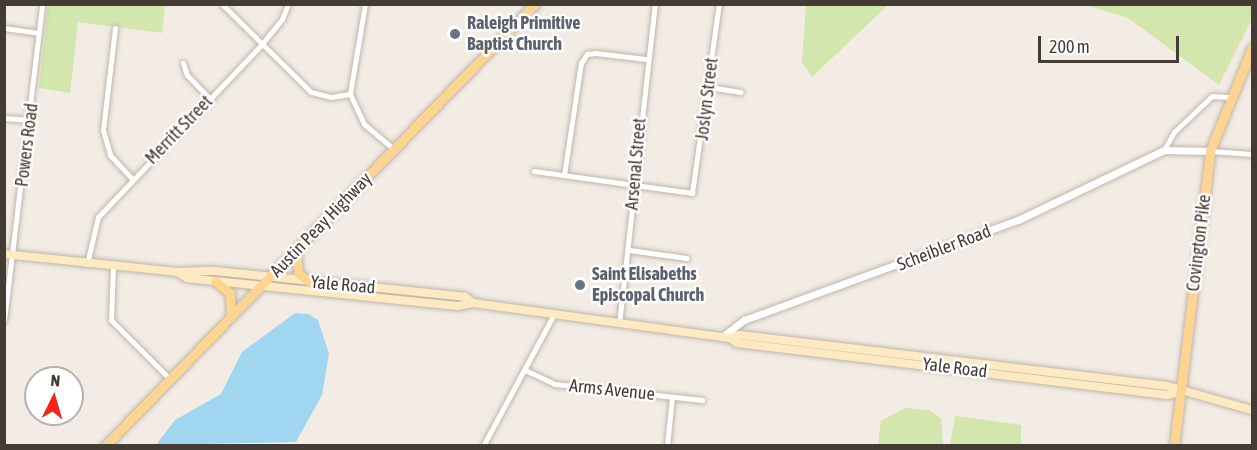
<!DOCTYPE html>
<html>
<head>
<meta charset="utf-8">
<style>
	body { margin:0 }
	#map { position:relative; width:1257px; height:450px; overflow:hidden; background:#f2ece4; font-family:"Asap Condensed",sans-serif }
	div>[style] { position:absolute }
	.green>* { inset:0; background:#d2e6ad }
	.water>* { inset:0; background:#a0d6ef }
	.roads { filter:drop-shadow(0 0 2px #c0b6aa) drop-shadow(0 0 2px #c0b6aa) }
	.minor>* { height:5px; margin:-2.5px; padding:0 2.5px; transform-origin:2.5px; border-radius:2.5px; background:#fff }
	.tertiary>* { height:7px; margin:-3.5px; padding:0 3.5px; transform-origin:3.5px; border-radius:3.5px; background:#fff }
	.secondary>* { height:8px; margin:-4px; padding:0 4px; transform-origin:4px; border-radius:4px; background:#feeac2 }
	.primary>* { height:9px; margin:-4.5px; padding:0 4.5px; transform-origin:4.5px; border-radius:4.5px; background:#fdd492 }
	.dots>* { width:16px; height:16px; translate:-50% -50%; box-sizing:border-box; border:3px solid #fff; border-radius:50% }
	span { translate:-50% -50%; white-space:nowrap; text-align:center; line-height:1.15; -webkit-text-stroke:5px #fff; paint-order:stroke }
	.worship-label { font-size:18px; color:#5b616d; font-weight:700 }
	.left { translate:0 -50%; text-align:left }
	.street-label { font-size:18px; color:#443c34 }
	.frame { position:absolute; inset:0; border:6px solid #443c34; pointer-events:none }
	.north { position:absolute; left:24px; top:366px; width:60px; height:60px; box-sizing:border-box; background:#fff; border:2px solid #b4b1ae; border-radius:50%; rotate:5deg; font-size:16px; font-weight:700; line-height:24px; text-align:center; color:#443c34 }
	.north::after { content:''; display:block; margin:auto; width:21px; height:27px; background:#f72316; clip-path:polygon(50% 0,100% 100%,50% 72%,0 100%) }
	.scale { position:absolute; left:1038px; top:36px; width:141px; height:27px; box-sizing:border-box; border:3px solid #443c34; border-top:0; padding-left:8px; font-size:18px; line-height:21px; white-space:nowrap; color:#443c34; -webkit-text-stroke:4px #fff; paint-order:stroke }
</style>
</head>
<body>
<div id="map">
	<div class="green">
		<i style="clip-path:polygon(48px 5px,165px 5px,162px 33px,78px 22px,70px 93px,39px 88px)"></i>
		<i style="clip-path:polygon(806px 5px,806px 4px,888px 5px,812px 77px,802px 62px)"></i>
		<i style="clip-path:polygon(1086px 5px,1252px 5px,1252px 19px,1219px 85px,1128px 18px)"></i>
		<i style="clip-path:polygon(905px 408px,928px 410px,941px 418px,943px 445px,878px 445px,881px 421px)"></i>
		<i style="clip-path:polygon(955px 416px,1021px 425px,1021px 445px,950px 445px)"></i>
	</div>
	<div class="water">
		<i style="clip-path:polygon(295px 313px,308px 314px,318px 320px,329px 354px,322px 395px,296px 442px,156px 445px,175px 420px,221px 394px,242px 352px)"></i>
	</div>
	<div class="roads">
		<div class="minor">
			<i style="left:222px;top:4px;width:125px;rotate:44.7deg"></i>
			<i style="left:311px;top:92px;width:21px;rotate:14deg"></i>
			<i style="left:331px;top:97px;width:19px;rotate:-9deg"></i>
			<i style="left:365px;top:4px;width:91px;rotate:99.5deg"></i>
			<i style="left:350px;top:94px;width:33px;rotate:65deg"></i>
			<i style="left:364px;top:124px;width:39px;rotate:40deg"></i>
			<i style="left:4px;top:28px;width:35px;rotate:8deg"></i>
			<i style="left:115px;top:28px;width:103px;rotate:96.7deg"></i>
			<i style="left:103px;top:130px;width:26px;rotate:74deg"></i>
			<i style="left:110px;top:155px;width:33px;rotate:47deg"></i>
			<i style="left:183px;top:63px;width:13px;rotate:72deg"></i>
			<i style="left:187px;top:75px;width:33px;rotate:46deg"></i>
			<i style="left:709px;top:87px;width:32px;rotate:9deg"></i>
			<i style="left:4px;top:118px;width:27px;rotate:4deg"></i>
			<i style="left:1164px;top:150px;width:21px;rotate:-61deg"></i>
			<i style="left:1174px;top:132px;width:52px;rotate:-43.5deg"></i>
			<i style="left:1212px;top:96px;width:17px;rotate:3deg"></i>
			<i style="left:1210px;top:151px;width:42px;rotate:4.1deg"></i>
			<i style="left:534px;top:171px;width:160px;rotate:7.9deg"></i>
			<i style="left:692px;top:193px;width:191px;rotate:-81.9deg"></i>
			<i style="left:564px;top:175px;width:113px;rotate:-81.4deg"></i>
			<i style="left:581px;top:63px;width:11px;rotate:-56deg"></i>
			<i style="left:587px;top:54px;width:9px;rotate:-6deg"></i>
			<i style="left:596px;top:53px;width:50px;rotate:6.8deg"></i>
			<i style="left:629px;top:250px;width:58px;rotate:8deg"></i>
			<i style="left:87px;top:264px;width:48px;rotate:-76.8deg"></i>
			<i style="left:98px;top:217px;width:237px;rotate:-46.5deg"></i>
			<i style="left:261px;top:45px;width:33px;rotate:-51deg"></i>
			<i style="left:282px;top:19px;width:16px;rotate:-68deg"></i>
			<i style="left:113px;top:266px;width:54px;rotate:92.1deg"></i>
			<i style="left:111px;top:320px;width:83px;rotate:45deg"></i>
			<i style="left:4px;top:320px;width:318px;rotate:-83.1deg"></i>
			<i style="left:619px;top:324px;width:322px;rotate:-83.6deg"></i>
			<i style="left:525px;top:370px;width:33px;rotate:25deg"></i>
			<i style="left:555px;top:384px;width:148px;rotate:6.2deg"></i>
			<i style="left:483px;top:446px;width:150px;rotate:-61.7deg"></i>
			<i style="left:667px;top:446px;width:49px;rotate:-84.2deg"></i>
		</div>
		<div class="tertiary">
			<i style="left:722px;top:337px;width:28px;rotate:-38deg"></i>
			<i style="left:744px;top:320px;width:292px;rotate:-20.1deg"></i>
			<i style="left:1018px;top:220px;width:162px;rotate:-25.6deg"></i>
			<i style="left:1164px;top:150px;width:46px;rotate:1.2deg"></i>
		</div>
		<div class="secondary">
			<i style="left:4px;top:254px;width:174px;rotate:5.9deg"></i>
			<i style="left:177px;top:272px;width:38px;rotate:-2deg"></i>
			<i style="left:215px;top:271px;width:251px;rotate:5.9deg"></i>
			<i style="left:465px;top:297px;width:10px;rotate:37deg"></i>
			<i style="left:177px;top:272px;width:12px;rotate:31deg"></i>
			<i style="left:187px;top:278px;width:28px;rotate:6deg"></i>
			<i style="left:215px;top:281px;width:244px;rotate:5.9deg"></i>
			<i style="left:458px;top:306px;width:15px;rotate:-11deg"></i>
			<i style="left:473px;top:303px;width:259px;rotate:7.8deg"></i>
			<i style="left:730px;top:338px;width:10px;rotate:-17deg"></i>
			<i style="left:740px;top:335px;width:430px;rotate:6.8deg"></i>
			<i style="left:1167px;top:386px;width:88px;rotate:15.8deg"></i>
			<i style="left:730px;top:338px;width:9px;rotate:36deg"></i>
			<i style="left:737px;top:343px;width:433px;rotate:6.9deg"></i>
			<i style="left:1167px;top:395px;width:13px;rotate:-13deg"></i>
		</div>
		<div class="primary">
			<i style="left:296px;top:250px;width:23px;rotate:85deg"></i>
			<i style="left:298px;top:273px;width:15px;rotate:37deg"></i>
			<i style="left:215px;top:281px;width:19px;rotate:39deg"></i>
			<i style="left:230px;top:293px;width:24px;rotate:88deg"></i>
			<i style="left:105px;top:446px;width:617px;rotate:-45.79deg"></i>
			<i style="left:1174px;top:446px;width:297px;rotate:-83deg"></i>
			<i style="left:1210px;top:151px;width:111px;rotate:-67.8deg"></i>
		</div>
	</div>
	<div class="dots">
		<i style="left:455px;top:34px;background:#6b7280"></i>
		<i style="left:580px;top:285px;background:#6b7280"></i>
	</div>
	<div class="worship-label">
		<span class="left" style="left:467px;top:34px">Raleigh Primitive<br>Baptist Church</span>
		<span class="left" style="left:592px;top:285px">Saint Elisabeths<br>Episcopal Church</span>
	</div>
	<div class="street-label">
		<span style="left:707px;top:99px;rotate:-83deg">Joslyn Street</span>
		<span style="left:179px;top:130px;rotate:-46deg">Merritt Street</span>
		<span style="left:27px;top:145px;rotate:-83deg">Powers Road</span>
		<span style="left:636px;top:164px;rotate:-85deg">Arsenal Street</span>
		<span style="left:321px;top:225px;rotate:-46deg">Austin Peay Highway</span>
		<span style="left:1199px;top:243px;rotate:-83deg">Covington Pike</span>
		<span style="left:944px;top:248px;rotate:-21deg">Scheibler Road</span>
		<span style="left:343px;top:285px;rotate:5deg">Yale Road</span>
		<span style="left:955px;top:368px;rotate:7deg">Yale Road</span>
		<span style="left:612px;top:390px;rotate:6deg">Arms Avenue</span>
	</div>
	<div class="frame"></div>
	<div class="north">N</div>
	<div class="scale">200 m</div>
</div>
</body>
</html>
